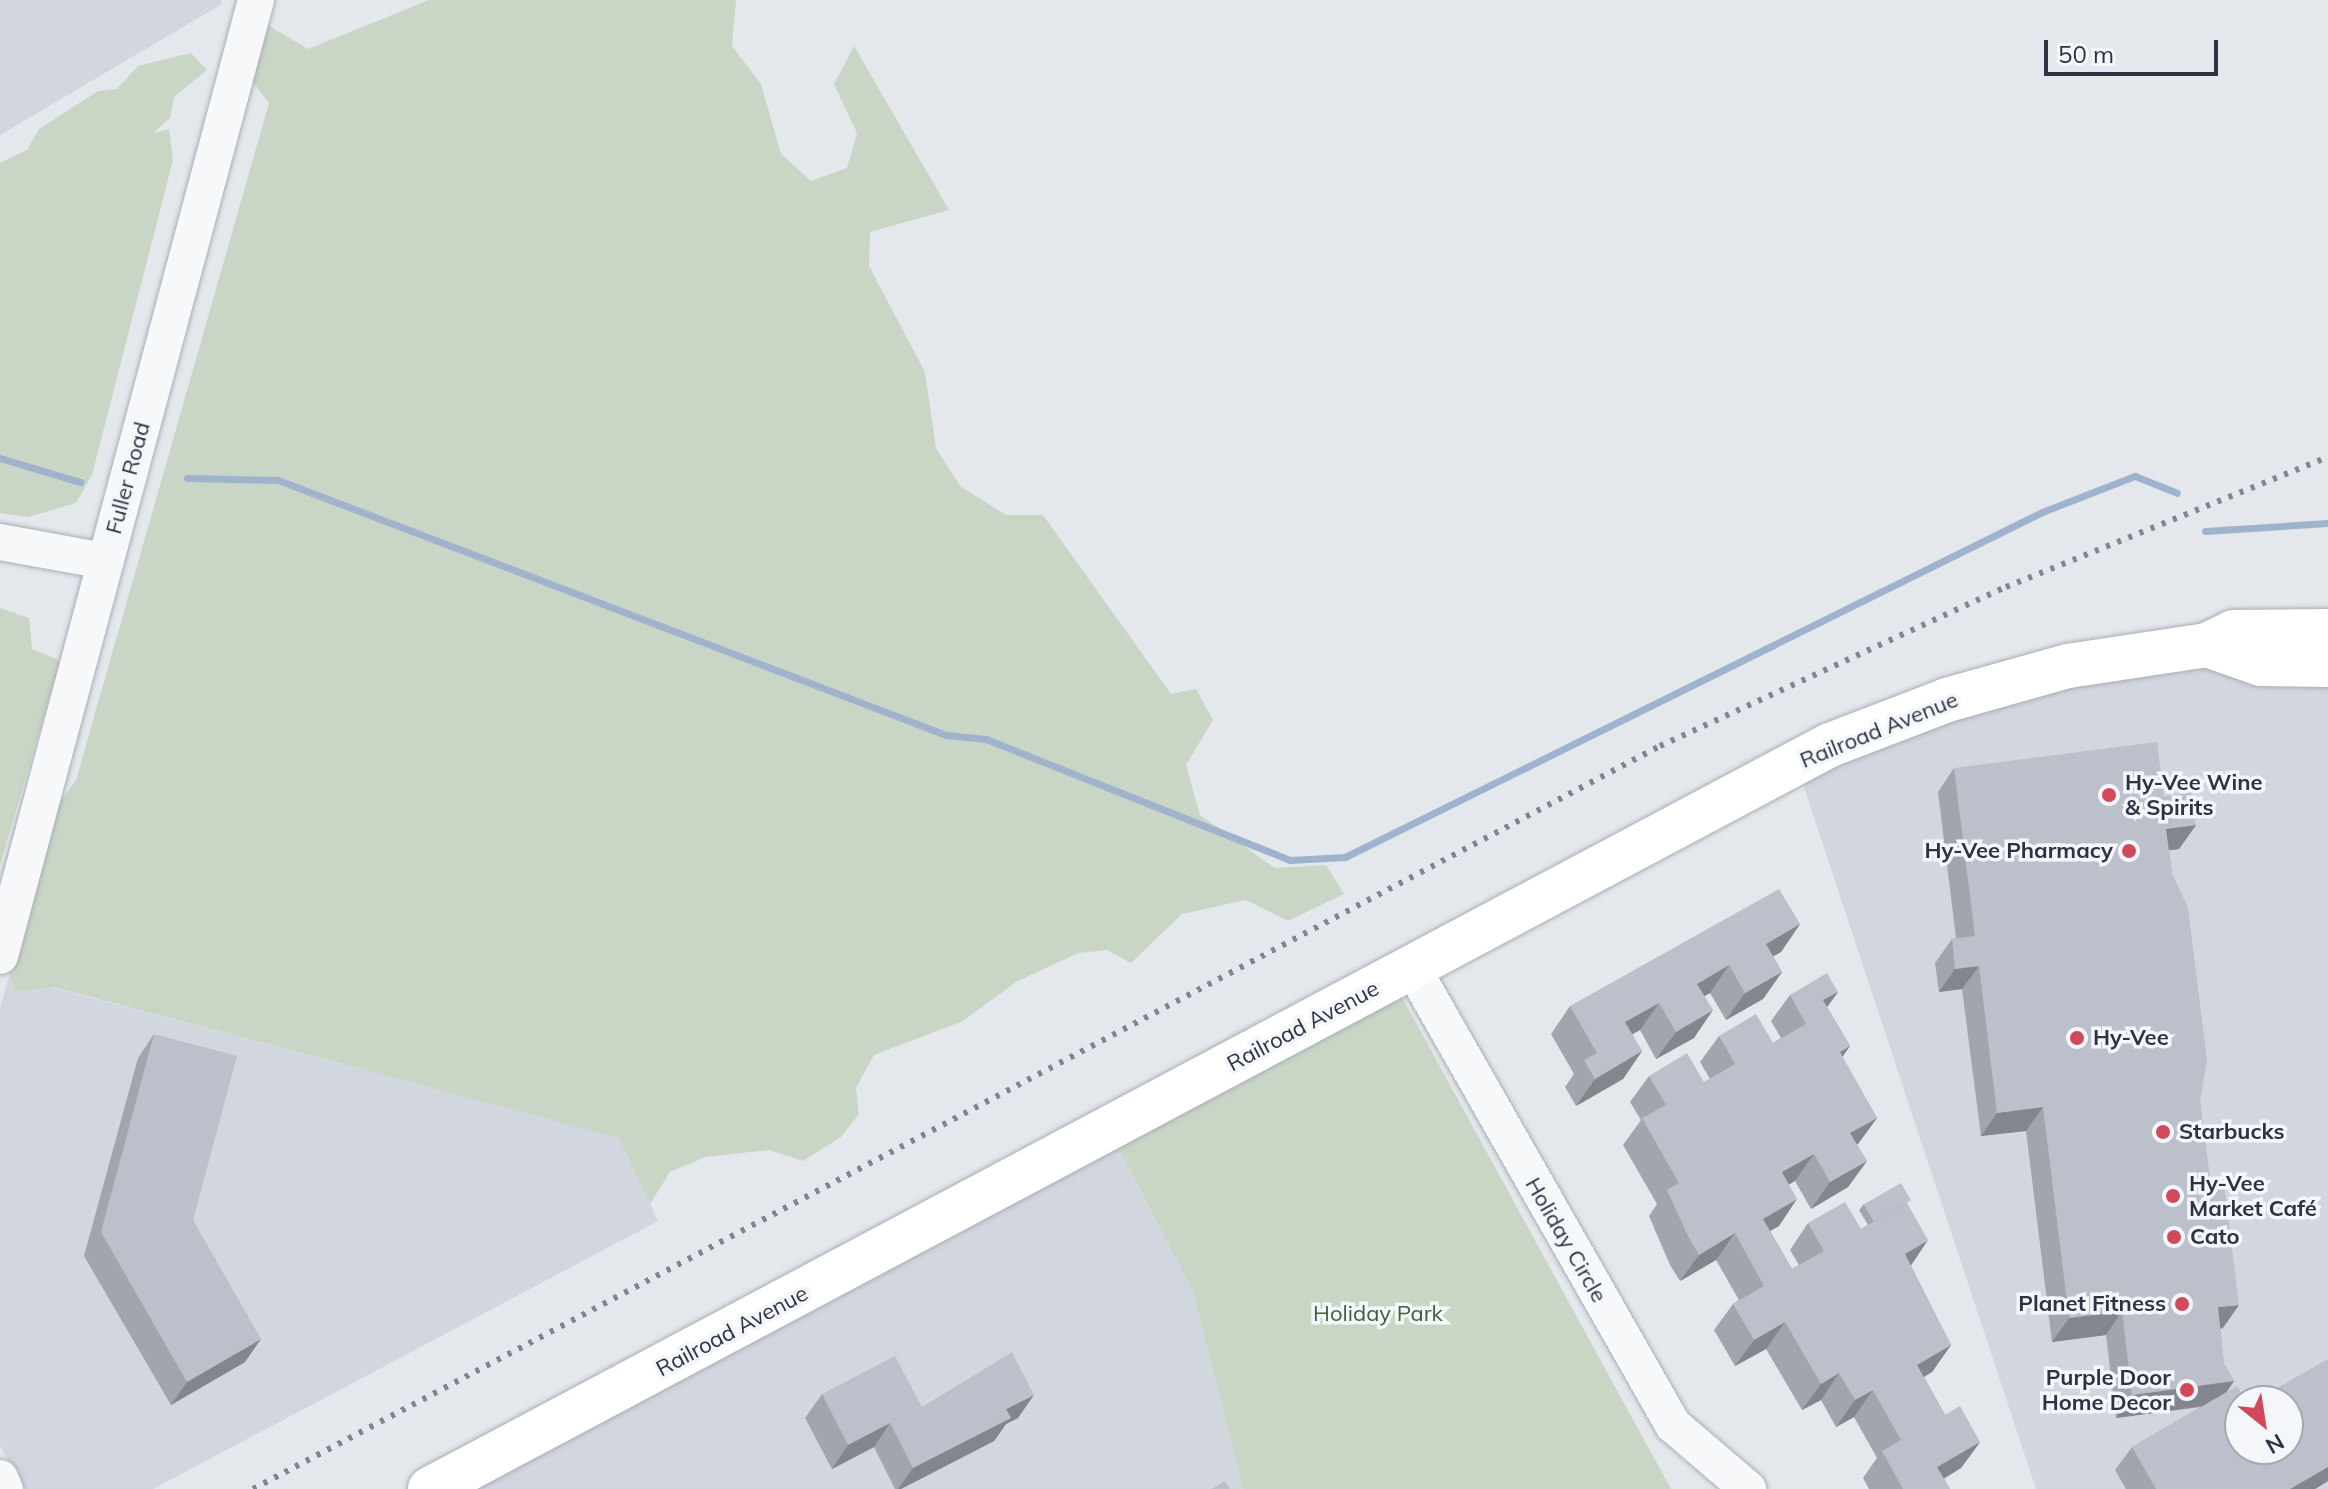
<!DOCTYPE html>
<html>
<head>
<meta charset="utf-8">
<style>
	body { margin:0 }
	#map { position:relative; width:2328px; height:1489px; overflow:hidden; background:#e4e7ec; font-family:Mulish,sans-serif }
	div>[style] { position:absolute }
	.built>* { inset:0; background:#d2d6de }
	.green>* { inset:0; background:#c9d6c5 }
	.stream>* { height:7px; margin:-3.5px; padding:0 3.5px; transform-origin:3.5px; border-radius:3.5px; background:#9fb4cc }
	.roads { filter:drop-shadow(0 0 2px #a9aeb7) drop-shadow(0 0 2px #a9aeb7) }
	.minor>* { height:36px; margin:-18px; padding:0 18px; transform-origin:18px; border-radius:18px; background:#f7f8fa }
	.major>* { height:44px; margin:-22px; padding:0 22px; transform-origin:22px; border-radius:22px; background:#fff }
	.rail>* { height:6px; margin-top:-3px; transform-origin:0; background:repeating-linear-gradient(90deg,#7d8696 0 4px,transparent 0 12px) }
	.wall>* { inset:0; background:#a1a5ae }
	.shaded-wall>* { inset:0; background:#83868d }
	.building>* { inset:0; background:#bbc0ca; transform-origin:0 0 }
	.dots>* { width:22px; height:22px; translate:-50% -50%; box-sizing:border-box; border:4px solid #f4f6f9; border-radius:50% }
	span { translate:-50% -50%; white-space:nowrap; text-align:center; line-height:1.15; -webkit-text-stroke:7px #f4f6f9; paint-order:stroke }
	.street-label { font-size:22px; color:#2b3445 }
	.poi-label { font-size:22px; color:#2b3445; font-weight:700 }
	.left { translate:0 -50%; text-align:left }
	.right { translate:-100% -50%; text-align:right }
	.park-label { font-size:22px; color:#3f6138 }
	.north { position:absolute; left:2224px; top:1385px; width:80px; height:80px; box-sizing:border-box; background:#f4f6f9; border:2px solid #a4a8b1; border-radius:50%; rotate:150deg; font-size:22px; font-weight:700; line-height:32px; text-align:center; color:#2b3445 }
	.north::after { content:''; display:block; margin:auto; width:28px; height:36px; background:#d1495b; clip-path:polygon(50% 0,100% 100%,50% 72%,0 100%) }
	.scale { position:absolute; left:2044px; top:40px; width:174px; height:36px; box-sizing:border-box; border:4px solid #2b3445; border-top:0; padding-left:10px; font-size:24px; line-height:28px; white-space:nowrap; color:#2b3445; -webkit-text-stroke:6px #f4f6f9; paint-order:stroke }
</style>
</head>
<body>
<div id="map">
	<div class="built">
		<i style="clip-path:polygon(0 0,221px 0,222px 4px,0 135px)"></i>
		<i style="clip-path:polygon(evenodd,2328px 665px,2328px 1489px,2036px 1489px,1796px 763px,2068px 666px,2328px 665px,2240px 1401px,2288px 1401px,2288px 1449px,2240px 1449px,2240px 1401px)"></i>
		<i style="clip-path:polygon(9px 976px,620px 1138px,658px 1221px,153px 1489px,25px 1489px,0 1446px,0 1008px)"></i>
		<i style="clip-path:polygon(1109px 1130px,1193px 1292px,1243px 1489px,428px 1489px)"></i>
	</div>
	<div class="green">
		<i style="clip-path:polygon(429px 0,736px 0,732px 46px,761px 84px,781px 154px,811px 181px,847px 168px,857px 133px,834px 84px,854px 46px,949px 210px,870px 232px,869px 266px,925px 372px,936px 448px,960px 486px,1006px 515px,1043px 515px,1171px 694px,1196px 689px,1213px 720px,1186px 765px,1200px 815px,1275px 868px,1326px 865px,1344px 894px,1288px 921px,1246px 900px,1182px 914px,1131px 963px,1107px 950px,1078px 953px,1016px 982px,963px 1021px,874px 1055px,856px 1088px,859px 1114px,841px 1137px,803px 1161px,769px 1150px,706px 1157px,670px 1172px,650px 1204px,619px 1138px,53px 987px,15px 991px,7px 967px,49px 817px,76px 780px,269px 103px,252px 81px,266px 24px,308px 49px)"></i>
		<i style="clip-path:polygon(191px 53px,207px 70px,174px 97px,170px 118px,153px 133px,169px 129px,173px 160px,92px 475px,76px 503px,28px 517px,0 513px,0 163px,27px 150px,39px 129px,98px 91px,117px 89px,138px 66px)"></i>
		<i style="clip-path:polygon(0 608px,29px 618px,32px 649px,60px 661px,0 865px)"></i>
		<i style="clip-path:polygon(1392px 979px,1671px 1489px,1243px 1489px,1193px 1292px,1109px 1130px)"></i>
	</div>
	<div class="stream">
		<i style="left:0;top:458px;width:84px;rotate:16.7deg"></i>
		<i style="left:187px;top:478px;width:91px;rotate:1.3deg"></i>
		<i style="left:278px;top:480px;width:715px;rotate:20.89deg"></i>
		<i style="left:946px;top:735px;width:40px;rotate:5.7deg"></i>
		<i style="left:986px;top:739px;width:327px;rotate:21.7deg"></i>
		<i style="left:1290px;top:860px;width:55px;rotate:-3.1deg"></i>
		<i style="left:1345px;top:857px;width:778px;rotate:-26.33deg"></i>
		<i style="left:2042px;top:512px;width:100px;rotate:-21.2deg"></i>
		<i style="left:2135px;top:476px;width:45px;rotate:22deg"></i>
		<i style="left:2205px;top:531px;width:123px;rotate:-3.7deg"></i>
	</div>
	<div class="roads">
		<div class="minor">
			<i style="left:0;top:542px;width:107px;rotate:10.3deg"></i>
			<i style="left:0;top:956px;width:990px;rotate:-75.01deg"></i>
			<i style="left:1412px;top:967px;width:527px;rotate:60.32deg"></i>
			<i style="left:1673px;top:1425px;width:99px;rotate:40.5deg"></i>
			<i style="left:0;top:1478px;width:12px;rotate:66deg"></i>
		</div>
		<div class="major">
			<i style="left:2207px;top:645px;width:57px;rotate:19.4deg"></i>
			<i style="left:2261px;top:664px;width:67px;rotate:0.9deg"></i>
			<i style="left:430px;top:1489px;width:1585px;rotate:-27.99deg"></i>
			<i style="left:1830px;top:745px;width:125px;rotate:-21deg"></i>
			<i style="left:1947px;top:700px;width:126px;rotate:-15.7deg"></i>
			<i style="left:2068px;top:666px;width:141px;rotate:-8.6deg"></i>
			<i style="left:2207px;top:645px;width:30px;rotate:-26deg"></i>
			<i style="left:2234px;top:632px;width:94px;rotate:-0.6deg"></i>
		</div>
	</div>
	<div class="rail">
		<i style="left:253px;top:1489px;width:1591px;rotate:-27.84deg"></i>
		<i style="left:1660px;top:746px;width:381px;rotate:-24.7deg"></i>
		<i style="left:2006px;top:587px;width:347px;rotate:-22deg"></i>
	</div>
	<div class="wall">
		<i style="clip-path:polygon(1954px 768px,2164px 796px,2196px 825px,2179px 849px,2169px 850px,2200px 1101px,2223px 1328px,2220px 1329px,2224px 1364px,2234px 1381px,2226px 1393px,2240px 1449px,2328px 1359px,2328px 1481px,2315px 1489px,2126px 1489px,2115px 1470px,2132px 1447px,2201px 1407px,2116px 1418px,2106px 1335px,2052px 1342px,2026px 1131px,1981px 1136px,1962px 989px,1939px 992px,1935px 963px,1952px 939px,1956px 938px,1938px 792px)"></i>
		<i style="clip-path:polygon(1800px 924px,1781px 952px,1773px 956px,1782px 972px,1763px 999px,1726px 1020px,1710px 993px,1704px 996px,1694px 1038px,1656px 1059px,1640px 1030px,1632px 1034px,1642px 1051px,1623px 1079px,1576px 1106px,1565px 1087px,1574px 1074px,1551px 1034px,1570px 1006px)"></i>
		<i style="clip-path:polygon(1838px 992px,1827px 1007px,1850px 1046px,1842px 1057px,1877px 1118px,1857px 1145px,1867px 1161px,1848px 1187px,1811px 1209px,1795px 1181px,1789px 1184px,1779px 1226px,1770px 1231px,1792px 1269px,1799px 1265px,1790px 1250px,1808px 1223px,1861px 1229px,1868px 1225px,1859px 1210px,1864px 1204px,1908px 1204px,1911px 1266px,1951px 1345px,1932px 1372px,1924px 1377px,1945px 1415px,1980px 1442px,1961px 1468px,1944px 1479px,1950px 1489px,1869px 1489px,1863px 1478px,1877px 1458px,1854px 1417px,1836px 1427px,1821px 1400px,1802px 1410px,1766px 1349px,1735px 1366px,1714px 1330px,1733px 1304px,1739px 1300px,1716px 1260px,1680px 1281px,1670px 1265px,1649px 1216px,1657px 1204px,1623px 1145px,1641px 1120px,1630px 1102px,1649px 1076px,1704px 1082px,1710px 1079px,1700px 1062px,1719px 1036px,1773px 1043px,1781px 1038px,1771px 1021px,1790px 995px)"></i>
		<i style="clip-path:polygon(154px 1034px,193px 1220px,245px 1362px,171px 1405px,84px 1256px,138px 1058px)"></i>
		<i style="clip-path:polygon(822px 1394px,922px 1407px,1018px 1418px,1006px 1424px,994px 1441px,901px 1489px,895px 1489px,874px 1447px,832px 1469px,805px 1418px)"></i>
	</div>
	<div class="shaded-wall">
		<i style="clip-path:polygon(2196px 825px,2179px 849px,2150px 853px,2166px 829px)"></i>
		<i style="clip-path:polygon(1800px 924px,1781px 952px,1747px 971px,1766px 944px)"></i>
		<i style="clip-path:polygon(1729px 965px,1710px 993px,1678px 1011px,1697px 984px)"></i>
		<i style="clip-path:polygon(1979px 966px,1962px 989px,1939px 992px,1955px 969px)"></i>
		<i style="clip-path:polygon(1782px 972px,1763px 999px,1726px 1020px,1745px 993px)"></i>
		<i style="clip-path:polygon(1838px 992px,1819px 1018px,1823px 1000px)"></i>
		<i style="clip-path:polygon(1659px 1003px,1640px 1030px,1606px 1049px,1625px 1022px)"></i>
		<i style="clip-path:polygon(1713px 1010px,1694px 1038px,1656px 1059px,1676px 1032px)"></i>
		<i style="clip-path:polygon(1850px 1046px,1831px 1073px,1840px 1052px)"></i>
		<i style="clip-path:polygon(1642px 1051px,1623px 1079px,1576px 1106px,1595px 1079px)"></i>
		<i style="clip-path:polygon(2043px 1107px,2026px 1131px,1981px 1136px,1997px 1113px)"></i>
		<i style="clip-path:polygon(1877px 1118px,1858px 1144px,1832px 1159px,1850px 1133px)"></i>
		<i style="clip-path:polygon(1814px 1154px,1795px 1181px,1763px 1199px,1782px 1172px)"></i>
		<i style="clip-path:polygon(1867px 1161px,1848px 1187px,1811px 1209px,1830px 1182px)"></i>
		<i style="clip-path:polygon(1797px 1199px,1779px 1226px,1744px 1246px,1763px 1219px)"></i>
		<i style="clip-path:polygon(1735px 1233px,1716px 1260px,1680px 1281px,1699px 1255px)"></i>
		<i style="clip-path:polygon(1928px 1240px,1910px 1267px,1905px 1254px)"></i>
		<i style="clip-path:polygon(2239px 1305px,2223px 1328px,2201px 1331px,2218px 1307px)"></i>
		<i style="clip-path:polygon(2122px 1311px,2106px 1335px,2052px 1342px,2069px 1318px)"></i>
		<i style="clip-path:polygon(1785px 1322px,1766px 1349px,1735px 1366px,1754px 1340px)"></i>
		<i style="clip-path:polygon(261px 1339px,245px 1362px,171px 1405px,187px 1382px)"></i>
		<i style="clip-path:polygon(1951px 1345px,1932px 1372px,1899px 1391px,1917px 1365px)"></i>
		<i style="clip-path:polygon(1839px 1373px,1821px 1400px,1802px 1410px,1821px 1384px)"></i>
		<i style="clip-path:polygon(2234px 1381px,2218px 1404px,2116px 1418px,2132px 1395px)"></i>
		<i style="clip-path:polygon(1873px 1390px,1854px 1417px,1836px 1427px,1855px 1400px)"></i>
		<i style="clip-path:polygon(1034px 1395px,1018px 1418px,1006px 1424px,994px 1441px,901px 1489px,898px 1489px,913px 1468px,1006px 1409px)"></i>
		<i style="clip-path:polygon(890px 1423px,874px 1447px,832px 1469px,848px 1445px)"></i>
		<i style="clip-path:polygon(1980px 1442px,1961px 1468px,1925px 1489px,1937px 1467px)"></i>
		<i style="clip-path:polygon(2328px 1467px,2328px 1481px,2315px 1489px,2290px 1489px)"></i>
	</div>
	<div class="building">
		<i style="clip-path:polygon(2157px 742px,2164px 796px,2191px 793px,2196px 825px,2166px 829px,2172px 873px,2188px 908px,2207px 1060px,2200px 1101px,2211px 1185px,2224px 1183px,2239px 1305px,2218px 1307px,2224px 1364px,2234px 1381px,2132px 1395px,2122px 1311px,2069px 1318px,2043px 1107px,1997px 1113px,1979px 966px,1955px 969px,1952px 939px,1975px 936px,1954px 768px)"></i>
		<i style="clip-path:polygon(1779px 889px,1800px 924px,1766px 944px,1782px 972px,1745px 993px,1729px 965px,1697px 984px,1713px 1010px,1676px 1032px,1659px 1003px,1625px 1022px,1642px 1051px,1595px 1079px,1584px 1060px,1597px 1053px,1570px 1006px)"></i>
		<i style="clip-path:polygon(1827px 973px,1838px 992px,1823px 1000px,1850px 1046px,1840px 1052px,1877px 1118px,1850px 1133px,1867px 1161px,1830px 1182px,1814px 1154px,1782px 1172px,1797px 1199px,1763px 1219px,1792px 1269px,1824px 1251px,1808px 1223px,1845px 1202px,1861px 1229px,1907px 1203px,1928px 1240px,1905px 1254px,1951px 1345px,1917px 1365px,1945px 1415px,1960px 1406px,1980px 1442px,1937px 1467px,1950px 1489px,1903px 1489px,1882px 1451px,1901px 1440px,1873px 1390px,1855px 1400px,1839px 1373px,1821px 1384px,1785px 1322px,1754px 1340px,1733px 1304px,1764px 1286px,1735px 1233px,1699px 1255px,1689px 1238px,1667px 1190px,1679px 1183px,1642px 1118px,1666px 1105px,1649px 1076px,1687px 1053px,1704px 1082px,1735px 1064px,1719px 1036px,1756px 1014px,1773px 1043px,1806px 1024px,1790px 995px)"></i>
		<i style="clip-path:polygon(154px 1034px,237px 1056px,193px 1220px,261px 1339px,187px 1382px,101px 1232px)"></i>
		<i style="left:1901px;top:1183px;width:20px;height:43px;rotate:60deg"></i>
		<i style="clip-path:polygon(1012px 1352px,1034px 1395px,1006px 1409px,1011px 1418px,913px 1468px,890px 1423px,848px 1445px,822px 1394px,895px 1356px,922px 1407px)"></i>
		<i style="clip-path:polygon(2328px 1359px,2328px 1467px,2290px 1489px,2156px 1489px,2132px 1447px,2237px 1386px,2246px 1401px,2240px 1401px,2240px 1449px,2288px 1449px,2288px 1401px,2254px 1401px)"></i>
		<i style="clip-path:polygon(1225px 1481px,1230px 1489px,1211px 1489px)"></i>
	</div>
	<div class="dots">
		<i style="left:2109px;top:795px;background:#d1495b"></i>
		<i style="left:2129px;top:851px;background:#d1495b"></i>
		<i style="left:2077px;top:1038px;background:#d1495b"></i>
		<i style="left:2163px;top:1132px;background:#d1495b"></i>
		<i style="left:2173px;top:1196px;background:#d1495b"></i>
		<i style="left:2174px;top:1237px;background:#d1495b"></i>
		<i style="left:2182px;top:1304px;background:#d1495b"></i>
		<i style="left:2187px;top:1390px;background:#d1495b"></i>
	</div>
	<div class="street-label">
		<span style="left:128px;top:478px;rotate:-75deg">Fuller Road</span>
		<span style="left:1879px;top:730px;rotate:-22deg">Railroad Avenue</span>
		<span style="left:1303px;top:1026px;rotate:-28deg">Railroad Avenue</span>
		<span style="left:1566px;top:1240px;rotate:60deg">Holiday Circle</span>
		<span style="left:732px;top:1331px;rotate:-28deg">Railroad Avenue</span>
	</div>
	<div class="poi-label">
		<span class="left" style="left:2125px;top:795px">Hy-Vee Wine<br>&amp; Spirits</span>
		<span class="right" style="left:2113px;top:851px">Hy-Vee Pharmacy</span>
		<span class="left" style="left:2093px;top:1038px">Hy-Vee</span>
		<span class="left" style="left:2179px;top:1132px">Starbucks</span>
		<span class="left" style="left:2189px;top:1196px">Hy-Vee<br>Market Café</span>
		<span class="left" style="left:2190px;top:1237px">Cato</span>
		<span class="right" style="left:2166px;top:1304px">Planet Fitness</span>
		<span class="right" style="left:2171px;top:1390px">Purple Door<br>Home Decor</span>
	</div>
	<div class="park-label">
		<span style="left:1378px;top:1314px">Holiday Park</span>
	</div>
	<div class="north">N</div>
	<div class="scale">50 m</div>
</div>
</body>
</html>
